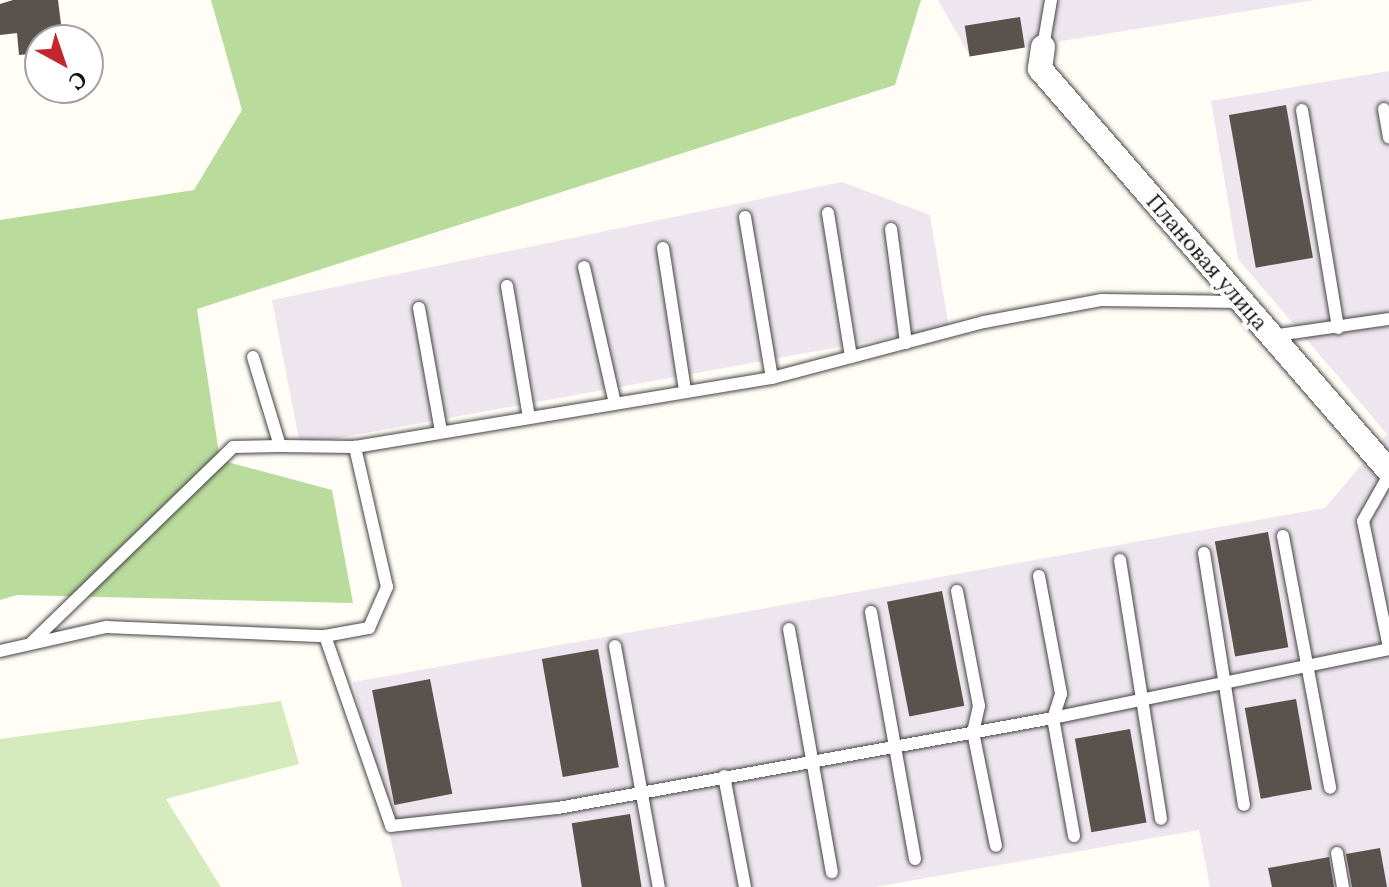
<!DOCTYPE html>
<html>
<head>
<meta charset="utf-8">
<style>
	body { margin:0 }
	#map { position:relative; width:1389px; height:887px; overflow:hidden; background:#fffdf5; font-family:Lora,serif }
	div>[style] { position:absolute }
	.industrial>* { inset:0; background:#eee6ef }
	.green>* { inset:0; background:#d5ebbd }
	.forest>* { inset:0; background:#b9dc9c }
	.building>* { inset:0; background:#5a524d; transform-origin:0 0 }
	.roads { filter:drop-shadow(0 0 2px #444) drop-shadow(0 0 2px #444) }
	.service>* { height:12px; margin:-6px; padding:0 6px; transform-origin:6px; border-radius:6px; background:#fff }
	.minor>* { height:24px; margin:-12px; padding:0 12px; transform-origin:12px; border-radius:12px; background:#fff }
	span { translate:-50% -50%; white-space:nowrap; text-align:center; line-height:1.15; -webkit-text-stroke:8px #fff; paint-order:stroke }
	.street-label { font-size:22px; color:#111 }
	.north { position:absolute; left:24px; top:24px; width:80px; height:80px; box-sizing:border-box; background:#fff; border:2px solid #a0a0a0; border-radius:50%; rotate:140deg; font-size:22px; font-weight:700; line-height:32px; text-align:center; color:#111 }
	.north::after { content:''; display:block; margin:auto; width:28px; height:36px; background:#c4262e; clip-path:polygon(50% 0,100% 100%,50% 72%,0 100%) }
</style>
</head>
<body>
<div id="map">
	<div class="industrial">
		<i style="clip-path:polygon(938px 0,1315px 0,970px 56px)"></i>
		<i style="clip-path:polygon(1389px 71px,1389px 887px,1210px 887px,1199px 830px,875px 887px,402px 887px,353px 682px,1325px 508px,1387px 434px,1238px 259px,1211px 101px)"></i>
		<i style="clip-path:polygon(842px 182px,930px 215px,949px 327px,300px 445px,272px 300px)"></i>
	</div>
	<div class="green">
		<i style="clip-path:polygon(281px 701px,299px 764px,166px 799px,221px 887px,0 887px,0 739px)"></i>
	</div>
	<div class="forest">
		<i style="clip-path:polygon(211px 0,921px 0,895px 85px,197px 309px,220px 460px,332px 490px,353px 603px,17px 595px,0 600px,0 220px,194px 190px,242px 110px)"></i>
	</div>
	<div class="building">
		<i style="clip-path:polygon(13px 0,58px 0,63px 40px,40px 40px,40px 53px,19px 55px,17px 33px,0 35px,0 4px)"></i>
		<i style="left:1020px;top:17px;width:31px;height:56px;rotate:81deg"></i>
		<i style="left:1286px;top:105px;width:155px;height:58px;rotate:80deg"></i>
		<i style="left:1268px;top:532px;width:117px;height:54px;rotate:80deg"></i>
		<i style="left:942px;top:591px;width:117px;height:56px;rotate:79deg"></i>
		<i style="left:598px;top:649px;width:120px;height:57px;rotate:80deg"></i>
		<i style="left:430px;top:679px;width:117px;height:59px;rotate:79deg"></i>
		<i style="left:1296px;top:699px;width:92px;height:52px;rotate:80deg"></i>
		<i style="left:1130px;top:729px;width:95px;height:56px;rotate:80deg"></i>
		<i style="left:630px;top:814px;width:74px;height:59px;rotate:81deg"></i>
		<i style="clip-path:polygon(1380px 848px,1387px 887px,1352px 887px,1346px 854px)"></i>
		<i style="clip-path:polygon(1329px 857px,1334px 887px,1272px 887px,1268px 868px)"></i>
	</div>
	<div class="roads">
		<div class="service">
			<i style="left:1043px;top:47px;width:48px;rotate:-80.3deg"></i>
			<i style="left:1384px;top:109px;width:29px;rotate:80deg"></i>
			<i style="left:1302px;top:110px;width:221px;rotate:80.6deg"></i>
			<i style="left:828px;top:213px;width:146px;rotate:80.9deg"></i>
			<i style="left:745px;top:217px;width:163px;rotate:80.5deg"></i>
			<i style="left:891px;top:229px;width:115px;rotate:82.5deg"></i>
			<i style="left:663px;top:248px;width:144px;rotate:81.2deg"></i>
			<i style="left:584px;top:267px;width:139px;rotate:77.2deg"></i>
			<i style="left:507px;top:286px;width:133px;rotate:80.5deg"></i>
			<i style="left:419px;top:308px;width:126px;rotate:79.9deg"></i>
			<i style="left:1271px;top:336px;width:119px;rotate:-8.2deg"></i>
			<i style="left:253px;top:357px;width:93px;rotate:73.1deg"></i>
			<i style="left:280px;top:446px;width:75px;rotate:0.8deg"></i>
			<i style="left:1389px;top:475px;width:53px;rotate:119.5deg"></i>
			<i style="left:1363px;top:521px;width:130px;rotate:78.4deg"></i>
			<i style="left:1283px;top:536px;width:256px;rotate:79.4deg"></i>
			<i style="left:1204px;top:553px;width:255px;rotate:81deg"></i>
			<i style="left:1120px;top:560px;width:262px;rotate:81deg"></i>
			<i style="left:1039px;top:576px;width:120px;rotate:79.4deg"></i>
			<i style="left:1061px;top:694px;width:25px;rotate:108deg"></i>
			<i style="left:1053px;top:718px;width:120px;rotate:79.9deg"></i>
			<i style="left:957px;top:591px;width:117px;rotate:79.2deg"></i>
			<i style="left:979px;top:706px;width:27px;rotate:103deg"></i>
			<i style="left:973px;top:732px;width:116px;rotate:78.6deg"></i>
			<i style="left:871px;top:612px;width:251px;rotate:79.9deg"></i>
			<i style="left:789px;top:629px;width:247px;rotate:80deg"></i>
			<i style="left:325px;top:636px;width:45px;rotate:-10.3deg"></i>
			<i style="left:369px;top:628px;width:45px;rotate:-66.3deg"></i>
			<i style="left:387px;top:587px;width:144px;rotate:-102.9deg"></i>
			<i style="left:355px;top:447px;width:423px;rotate:-9.4deg"></i>
			<i style="left:772px;top:378px;width:219px;rotate:-14.8deg"></i>
			<i style="left:984px;top:322px;width:120px;rotate:-10.6deg"></i>
			<i style="left:1102px;top:300px;width:138px;rotate:0.8deg"></i>
			<i style="left:32px;top:642px;width:280px;rotate:-44.1deg"></i>
			<i style="left:233px;top:447px;width:47px;rotate:-1.2deg"></i>
			<i style="left:615px;top:646px;width:245px;rotate:79.7deg"></i>
			<i style="left:0;top:651px;width:109px;rotate:-12.8deg"></i>
			<i style="left:106px;top:627px;width:219px;rotate:2.4deg"></i>
			<i style="left:325px;top:636px;width:201px;rotate:70.8deg"></i>
			<i style="left:391px;top:826px;width:168px;rotate:-6.2deg"></i>
			<i style="left:558px;top:808px;width:503px;rotate:-10.3deg"></i>
			<i style="left:1053px;top:718px;width:343px;rotate:-11.6deg"></i>
			<i style="left:724px;top:776px;width:113px;rotate:79.3deg"></i>
			<i style="left:1337px;top:853px;width:35px;rotate:80deg"></i>
		</div>
		<div class="minor">
			<i style="left:1043px;top:47px;width:22px;rotate:98deg"></i>
			<i style="left:1040px;top:69px;width:532px;rotate:49.04deg"></i>
		</div>
	</div>
	<div class="street-label">
		<span style="left:1207px;top:262px;rotate:49deg">Плановая улица</span>
	</div>
	<div class="north">С</div>
</div>
</body>
</html>
